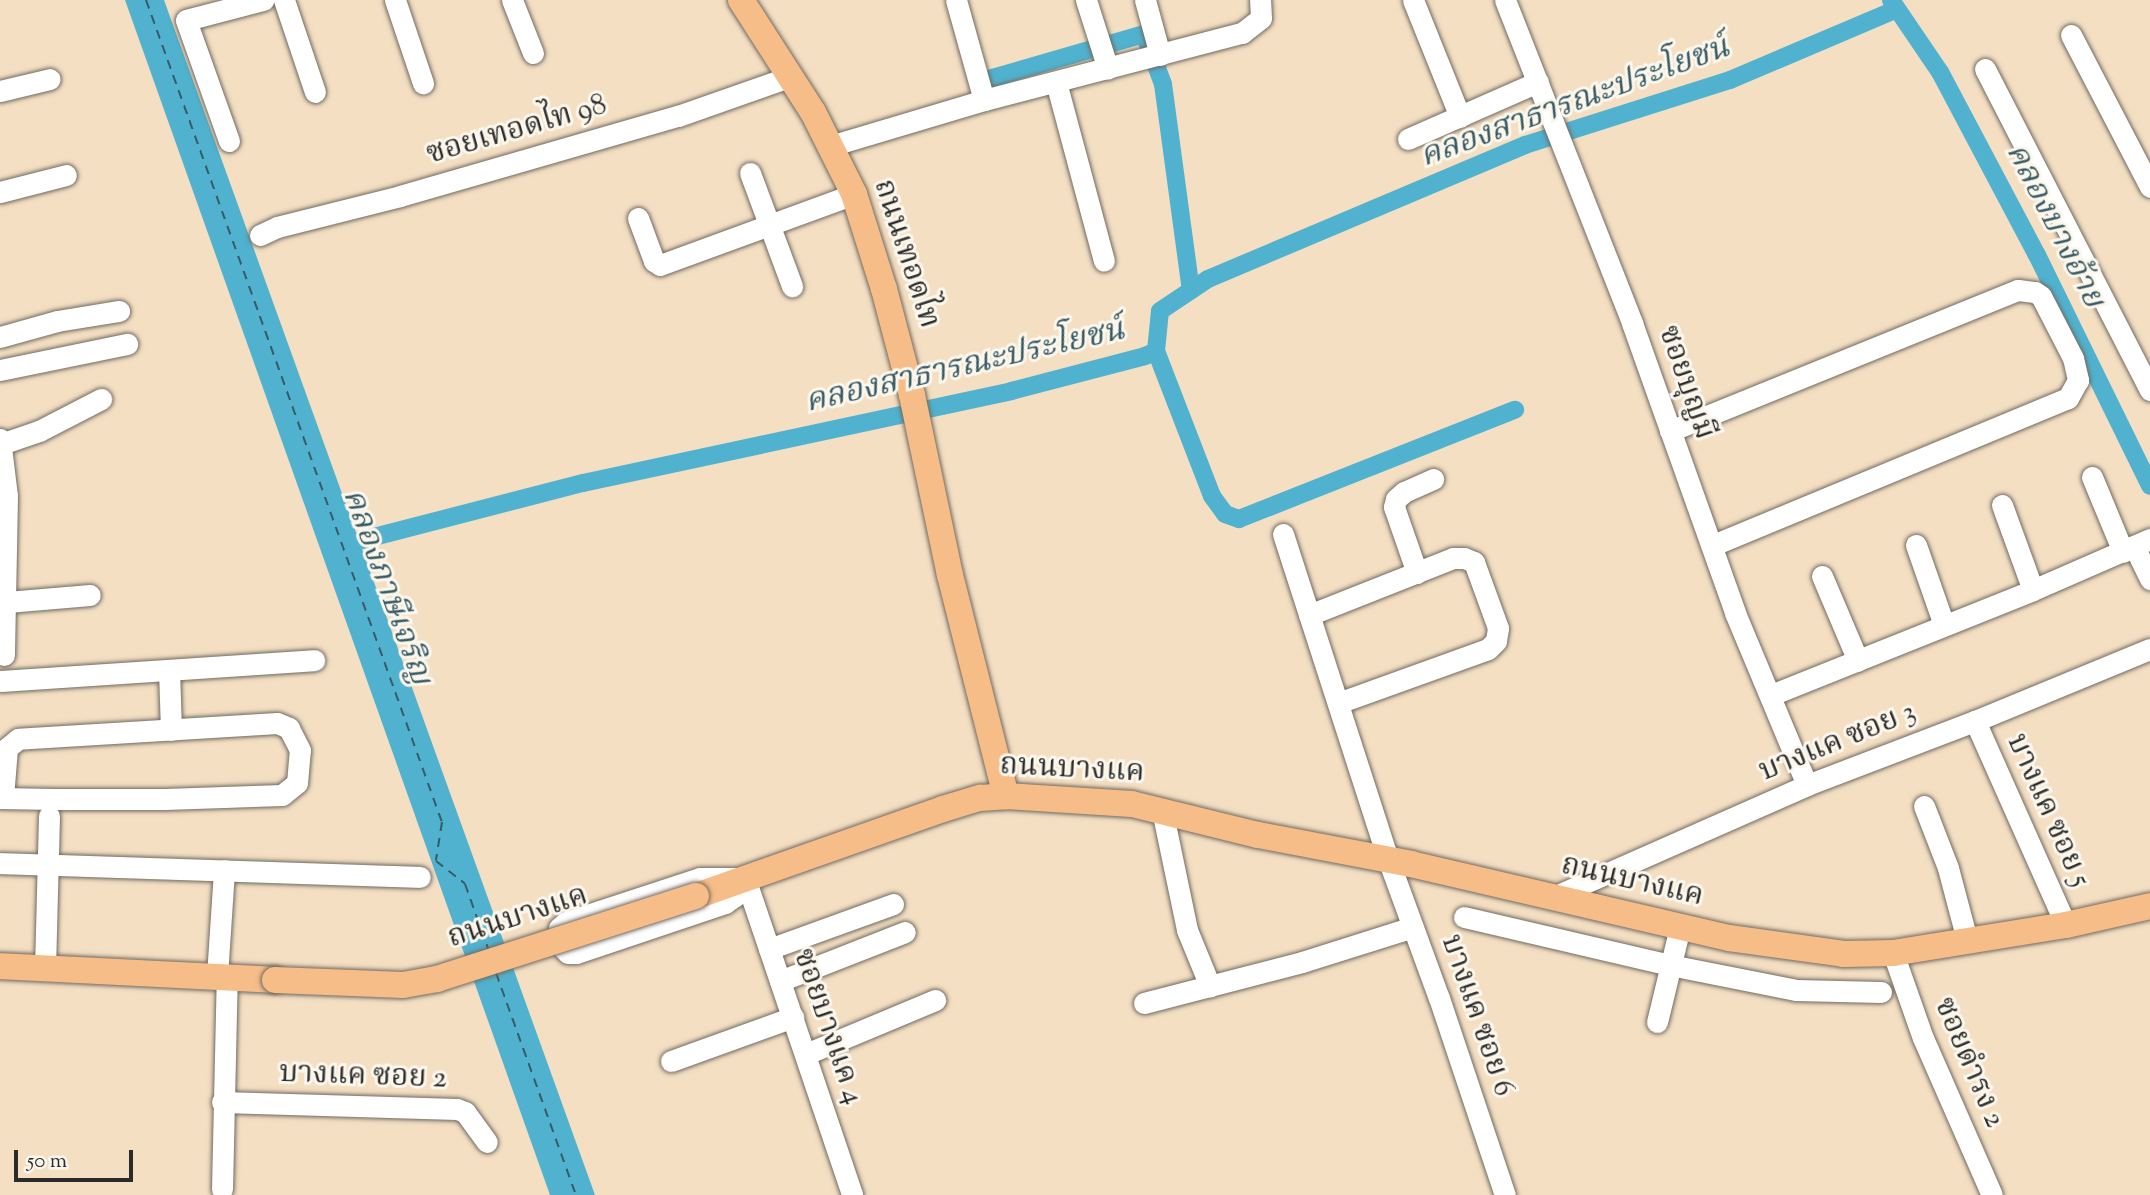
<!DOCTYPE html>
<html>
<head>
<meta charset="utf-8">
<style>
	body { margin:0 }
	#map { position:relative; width:2150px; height:1195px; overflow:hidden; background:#f4dfc3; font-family:"Sorts Mill Goudy","Noto Serif Thai",serif }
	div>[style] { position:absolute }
	.water>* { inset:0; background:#50b2cf }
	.canal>* { height:18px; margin:-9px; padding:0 9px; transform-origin:9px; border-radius:9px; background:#50b2cf }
	.ferry>* { height:2px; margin-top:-1px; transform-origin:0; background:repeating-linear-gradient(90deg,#385a64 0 9px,transparent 0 16px) }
	.roads { filter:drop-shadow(0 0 2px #716a60) drop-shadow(0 0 2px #716a60) }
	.minor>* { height:21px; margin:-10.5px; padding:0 10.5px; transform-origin:10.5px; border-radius:10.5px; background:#fff }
	.major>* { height:26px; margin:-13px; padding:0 13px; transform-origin:13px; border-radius:13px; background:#f7bd88 }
	.bridges { filter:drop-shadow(0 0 2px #716a60) drop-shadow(0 0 2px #716a60) }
	.major-bridge>* { height:26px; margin:-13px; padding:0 13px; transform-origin:13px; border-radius:13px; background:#f7bd88 }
	span { translate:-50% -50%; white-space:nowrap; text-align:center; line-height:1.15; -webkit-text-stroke:6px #fbf7ec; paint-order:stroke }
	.street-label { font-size:30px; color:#2b2b2b }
	.water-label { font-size:32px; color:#385a64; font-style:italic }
	.scale { position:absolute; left:14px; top:1150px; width:119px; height:32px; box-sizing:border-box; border:4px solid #2b2b2b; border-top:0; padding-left:9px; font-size:21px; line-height:24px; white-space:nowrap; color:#2b2b2b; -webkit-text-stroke:5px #fbf7ec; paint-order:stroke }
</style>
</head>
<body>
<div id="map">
	<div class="water">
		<i style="clip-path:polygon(125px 0,164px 0,595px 1195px,550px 1195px)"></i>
	</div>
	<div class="canal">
		<i style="left:1891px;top:0;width:87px;rotate:55.8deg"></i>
		<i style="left:1940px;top:72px;width:207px;rotate:62.1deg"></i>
		<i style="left:2037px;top:255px;width:257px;rotate:63.9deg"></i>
		<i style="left:989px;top:79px;width:161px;rotate:-16.2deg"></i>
		<i style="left:1144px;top:34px;width:53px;rotate:69.2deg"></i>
		<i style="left:1163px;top:84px;width:208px;rotate:82.3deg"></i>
		<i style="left:1156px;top:351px;width:155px;rotate:68.9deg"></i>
		<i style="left:1212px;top:496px;width:22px;rotate:54deg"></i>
		<i style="left:1225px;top:514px;width:15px;rotate:20deg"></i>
		<i style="left:1239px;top:519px;width:297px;rotate:-21.6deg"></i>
		<i style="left:339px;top:546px;width:252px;rotate:-14.5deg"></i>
		<i style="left:583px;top:483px;width:438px;rotate:-12.1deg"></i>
		<i style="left:1011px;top:391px;width:138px;rotate:-14.6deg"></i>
		<i style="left:1145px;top:356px;width:12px;rotate:-24deg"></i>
		<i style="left:1156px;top:351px;width:40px;rotate:-84.3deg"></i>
		<i style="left:1160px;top:311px;width:58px;rotate:-33.7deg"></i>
		<i style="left:1208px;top:279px;width:344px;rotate:-22.9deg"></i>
		<i style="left:1525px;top:145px;width:215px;rotate:-17.6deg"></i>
		<i style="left:1730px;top:80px;width:181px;rotate:-23deg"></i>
	</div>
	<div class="ferry">
		<i style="left:146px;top:0;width:874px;rotate:70.2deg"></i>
		<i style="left:442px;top:822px;width:39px;rotate:99deg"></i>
		<i style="left:436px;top:861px;width:37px;rotate:38deg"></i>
		<i style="left:465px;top:884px;width:71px;rotate:70.3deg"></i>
		<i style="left:496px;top:973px;width:236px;rotate:70.2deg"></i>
	</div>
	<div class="roads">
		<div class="minor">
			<i style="left:284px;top:0;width:97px;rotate:71.4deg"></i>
			<i style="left:395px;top:0;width:88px;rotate:71.4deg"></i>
			<i style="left:512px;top:0;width:57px;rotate:68.4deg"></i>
			<i style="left:956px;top:0;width:104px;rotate:74.4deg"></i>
			<i style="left:1086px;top:0;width:72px;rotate:72.3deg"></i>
			<i style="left:1145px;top:0;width:57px;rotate:74.7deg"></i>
			<i style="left:1413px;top:0;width:126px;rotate:68.1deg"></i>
			<i style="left:1505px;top:0;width:347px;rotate:68.5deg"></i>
			<i style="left:1632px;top:323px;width:308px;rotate:70.4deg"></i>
			<i style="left:1735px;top:613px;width:186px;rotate:67.3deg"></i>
			<i style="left:2071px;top:35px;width:171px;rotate:62.5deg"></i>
			<i style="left:1985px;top:69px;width:361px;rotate:62.8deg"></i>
			<i style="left:1056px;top:82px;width:185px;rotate:75deg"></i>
			<i style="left:0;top:91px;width:51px;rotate:-13.5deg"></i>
			<i style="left:1408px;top:139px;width:142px;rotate:-23.7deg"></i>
			<i style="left:229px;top:141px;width:128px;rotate:-109.6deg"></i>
			<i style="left:186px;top:20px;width:80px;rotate:-14.6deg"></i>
			<i style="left:830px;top:146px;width:161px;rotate:-16.6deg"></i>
			<i style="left:984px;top:100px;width:267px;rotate:-14.6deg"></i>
			<i style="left:1242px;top:33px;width:24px;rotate:-38deg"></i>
			<i style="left:1261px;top:18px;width:18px;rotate:-93deg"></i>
			<i style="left:750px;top:173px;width:121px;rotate:69.6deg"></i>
			<i style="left:0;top:192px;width:68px;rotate:-14.4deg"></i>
			<i style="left:638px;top:218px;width:46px;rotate:69.6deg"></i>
			<i style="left:654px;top:261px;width:7px;rotate:34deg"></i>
			<i style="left:660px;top:265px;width:207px;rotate:-20.1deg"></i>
			<i style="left:260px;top:235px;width:19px;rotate:-25deg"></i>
			<i style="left:277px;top:227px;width:127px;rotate:-14.1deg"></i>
			<i style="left:400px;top:196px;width:289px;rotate:-16.1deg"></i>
			<i style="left:678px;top:116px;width:118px;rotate:-19.4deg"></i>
			<i style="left:0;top:337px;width:59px;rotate:-15.7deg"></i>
			<i style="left:57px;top:321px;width:63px;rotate:-9.2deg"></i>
			<i style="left:0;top:370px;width:130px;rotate:-11.6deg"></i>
			<i style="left:1670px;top:431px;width:375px;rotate:-22.1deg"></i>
			<i style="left:2018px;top:290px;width:17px;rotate:7deg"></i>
			<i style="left:2035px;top:292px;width:7px;rotate:34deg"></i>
			<i style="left:2041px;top:296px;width:70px;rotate:62.7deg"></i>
			<i style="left:2073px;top:358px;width:23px;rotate:77deg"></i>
			<i style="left:2078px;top:380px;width:21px;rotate:119deg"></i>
			<i style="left:2068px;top:398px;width:386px;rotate:157.5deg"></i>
			<i style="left:0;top:439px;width:57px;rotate:83deg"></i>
			<i style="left:7px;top:496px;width:159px;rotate:91.1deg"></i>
			<i style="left:1px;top:444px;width:40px;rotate:-18.9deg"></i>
			<i style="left:39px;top:431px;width:70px;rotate:-27.3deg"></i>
			<i style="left:2092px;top:477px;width:81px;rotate:67.5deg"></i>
			<i style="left:2002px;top:505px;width:90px;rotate:70deg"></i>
			<i style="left:1283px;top:534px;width:342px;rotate:72.1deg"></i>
			<i style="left:1388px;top:859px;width:148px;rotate:69.9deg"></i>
			<i style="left:1439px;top:998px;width:208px;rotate:71.5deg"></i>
			<i style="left:1916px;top:545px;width:85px;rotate:70.7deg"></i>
			<i style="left:2134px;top:546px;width:37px;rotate:64deg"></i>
			<i style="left:1417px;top:573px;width:70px;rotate:-109.2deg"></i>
			<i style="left:1394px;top:507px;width:8px;rotate:-76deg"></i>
			<i style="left:1396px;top:499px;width:11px;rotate:-41deg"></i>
			<i style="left:1404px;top:492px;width:32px;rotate:-24deg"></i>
			<i style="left:1822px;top:576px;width:92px;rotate:67deg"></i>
			<i style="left:7px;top:602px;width:83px;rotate:-4.8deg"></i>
			<i style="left:1309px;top:615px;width:155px;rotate:-21.6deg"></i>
			<i style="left:1453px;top:558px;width:11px"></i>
			<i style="left:1464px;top:558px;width:11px;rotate:22deg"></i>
			<i style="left:1474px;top:562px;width:70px;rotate:70deg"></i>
			<i style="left:1498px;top:628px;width:13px;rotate:99deg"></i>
			<i style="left:1496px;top:641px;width:11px;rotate:135deg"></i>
			<i style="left:1488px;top:649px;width:159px;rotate:160.2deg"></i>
			<i style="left:169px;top:670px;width:60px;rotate:88.1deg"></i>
			<i style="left:0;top:681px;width:315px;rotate:-3.8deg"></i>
			<i style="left:1771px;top:695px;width:282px;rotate:-21.8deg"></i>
			<i style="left:2033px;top:590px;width:128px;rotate:-23.6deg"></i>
			<i style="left:1975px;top:721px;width:223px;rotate:66deg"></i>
			<i style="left:0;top:798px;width:54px;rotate:1.1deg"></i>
			<i style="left:54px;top:799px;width:111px"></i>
			<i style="left:165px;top:799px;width:117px;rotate:-2deg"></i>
			<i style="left:282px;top:795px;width:19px;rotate:-39deg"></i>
			<i style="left:297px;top:783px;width:33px;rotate:-85deg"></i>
			<i style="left:300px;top:750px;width:25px;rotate:-117deg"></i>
			<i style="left:289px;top:728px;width:13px;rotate:-157deg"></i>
			<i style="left:277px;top:723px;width:259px;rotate:176.5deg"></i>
			<i style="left:18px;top:739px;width:14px;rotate:141deg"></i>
			<i style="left:7px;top:748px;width:50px;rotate:94.6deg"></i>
			<i style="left:1924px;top:806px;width:66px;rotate:68.8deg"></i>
			<i style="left:1948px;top:868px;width:74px;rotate:75.2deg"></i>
			<i style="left:1162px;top:810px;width:123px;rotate:78.2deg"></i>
			<i style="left:1187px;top:930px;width:61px;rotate:67.7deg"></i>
			<i style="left:0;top:863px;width:420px;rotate:1.9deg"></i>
			<i style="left:700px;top:878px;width:45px"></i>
			<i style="left:745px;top:878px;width:21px;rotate:119deg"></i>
			<i style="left:735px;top:896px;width:12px;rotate:145deg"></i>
			<i style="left:725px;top:903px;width:157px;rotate:161.4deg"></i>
			<i style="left:576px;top:953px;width:8px;rotate:180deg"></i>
			<i style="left:568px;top:953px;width:7px;rotate:-135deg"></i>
			<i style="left:563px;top:948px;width:20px;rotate:-101deg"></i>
			<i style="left:559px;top:928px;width:9px;rotate:-41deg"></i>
			<i style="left:566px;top:922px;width:141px;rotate:-18.2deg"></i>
			<i style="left:745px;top:878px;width:335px;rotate:71.3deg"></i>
			<i style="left:1551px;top:898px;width:280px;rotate:-23.8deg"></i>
			<i style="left:1807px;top:785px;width:180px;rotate:-20.9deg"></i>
			<i style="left:1975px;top:721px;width:189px;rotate:-22.4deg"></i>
			<i style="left:1464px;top:917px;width:212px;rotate:13.1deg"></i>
			<i style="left:1670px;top:965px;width:128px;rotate:11.2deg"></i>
			<i style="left:1796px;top:990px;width:85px;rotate:1.3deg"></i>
			<i style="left:769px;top:949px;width:132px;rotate:-19.9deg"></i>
			<i style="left:1893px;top:953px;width:90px;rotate:70.6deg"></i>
			<i style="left:1923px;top:1038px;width:171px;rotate:66.3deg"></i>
			<i style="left:45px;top:969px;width:153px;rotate:-88.5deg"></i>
			<i style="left:217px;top:976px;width:106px;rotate:-86.2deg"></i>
			<i style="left:780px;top:981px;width:134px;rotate:-21.4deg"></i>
			<i style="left:1144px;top:1003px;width:163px;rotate:-14.5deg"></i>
			<i style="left:1302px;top:962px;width:116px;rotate:-17.5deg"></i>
			<i style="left:1657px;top:1022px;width:98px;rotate:-76.4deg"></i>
			<i style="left:806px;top:1054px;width:140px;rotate:-22.7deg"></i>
			<i style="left:671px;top:1061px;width:130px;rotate:-19.8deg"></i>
			<i style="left:222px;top:1102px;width:235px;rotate:1.7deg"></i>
			<i style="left:457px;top:1109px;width:9px;rotate:21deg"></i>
			<i style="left:465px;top:1112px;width:37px;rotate:54deg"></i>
			<i style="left:222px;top:1189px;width:213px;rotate:-88.7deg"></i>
		</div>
		<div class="major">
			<i style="left:741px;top:0;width:133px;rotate:57.3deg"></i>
			<i style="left:813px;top:112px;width:92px;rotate:63.4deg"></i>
			<i style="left:854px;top:194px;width:100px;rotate:72.5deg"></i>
			<i style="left:884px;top:289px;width:110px;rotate:75.2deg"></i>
			<i style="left:912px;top:395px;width:184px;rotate:78.1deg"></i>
			<i style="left:950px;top:575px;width:228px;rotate:75.8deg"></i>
			<i style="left:696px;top:896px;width:262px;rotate:-19.4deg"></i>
			<i style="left:943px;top:809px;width:39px;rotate:-17deg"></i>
			<i style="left:980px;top:798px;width:26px;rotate:-4deg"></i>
			<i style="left:1006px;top:796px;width:126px;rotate:3.6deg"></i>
			<i style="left:1132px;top:804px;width:130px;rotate:13.8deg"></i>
			<i style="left:1258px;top:835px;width:156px;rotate:10.7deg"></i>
			<i style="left:1411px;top:864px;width:326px;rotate:13.1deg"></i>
			<i style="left:1729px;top:938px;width:116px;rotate:7.9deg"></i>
			<i style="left:1844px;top:954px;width:49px;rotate:-1.2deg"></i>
			<i style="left:1893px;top:953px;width:175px;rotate:-9.2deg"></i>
			<i style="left:2066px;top:925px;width:86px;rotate:-12.7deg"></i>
			<i style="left:0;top:966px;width:275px;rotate:2.9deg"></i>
		</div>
	</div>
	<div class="bridges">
		<div class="major-bridge">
			<i style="left:275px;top:980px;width:128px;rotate:2.2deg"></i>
			<i style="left:403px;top:985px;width:35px;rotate:-10deg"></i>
			<i style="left:437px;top:979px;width:272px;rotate:-17.8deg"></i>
		</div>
	</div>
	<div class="street-label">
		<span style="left:517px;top:131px;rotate:-16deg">ซอยเทอดไท 98</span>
		<span style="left:905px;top:254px;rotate:72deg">ถนนเทอดไท</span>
		<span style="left:1685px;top:383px;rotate:71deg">ซอยบุญมี</span>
		<span style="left:1838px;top:743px;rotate:-22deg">บางแค ซอย 3</span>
		<span style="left:1072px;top:770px;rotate:3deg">ถนนบางแค</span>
		<span style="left:2047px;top:811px;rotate:66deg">บางแค ซอย 5</span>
		<span style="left:1632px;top:882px;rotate:13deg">ถนนบางแค</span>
		<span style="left:518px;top:918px;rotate:-18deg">ถนนบางแค</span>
		<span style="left:1476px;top:1016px;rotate:71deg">บางแค ซอย 6</span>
		<span style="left:827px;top:1027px;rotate:71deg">ซอยบางแค 4</span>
		<span style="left:1968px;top:1063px;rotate:67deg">ซอยดำรง 2</span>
		<span style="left:363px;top:1077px;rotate:2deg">บางแค ซอย 2</span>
	</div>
	<div class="water-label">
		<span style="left:1575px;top:103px;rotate:-20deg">คลองสาธารณะประโยชน์</span>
		<span style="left:2054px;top:226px;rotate:63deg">คลองบางอ้าย</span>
		<span style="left:965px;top:367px;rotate:-13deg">คลองสาธารณะประโยชน์</span>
		<span style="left:386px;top:587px;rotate:70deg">คลองภาษีเจริญ</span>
	</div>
	<div class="scale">50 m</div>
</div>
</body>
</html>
